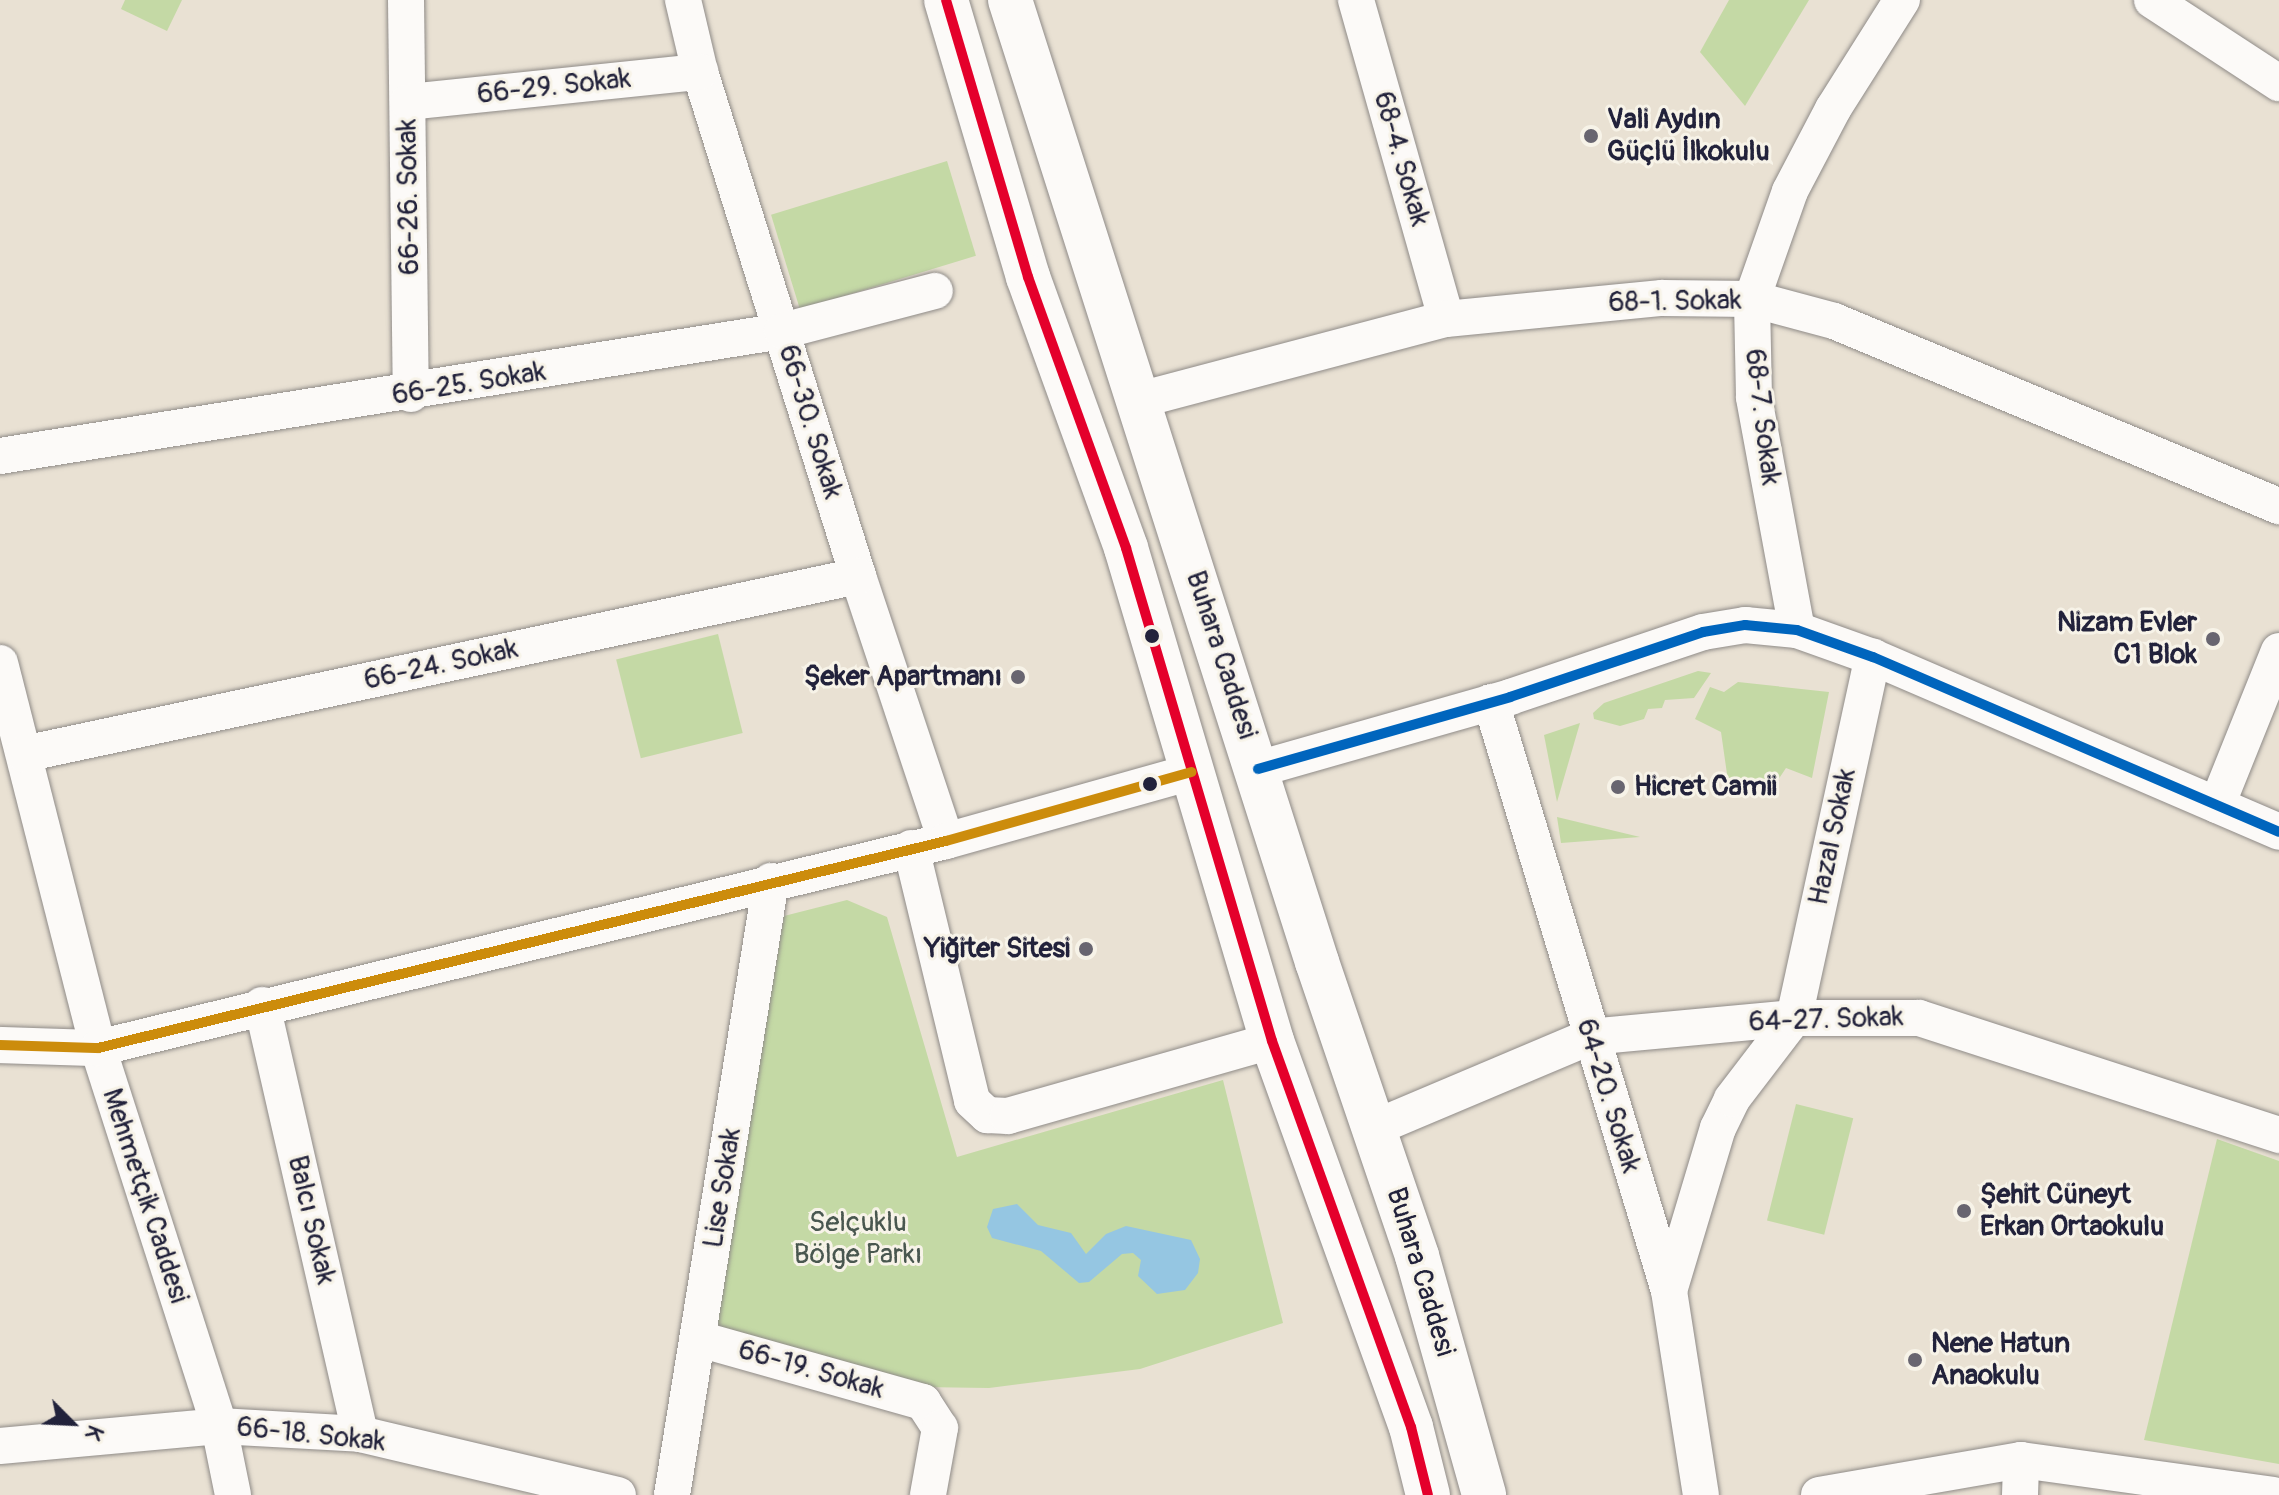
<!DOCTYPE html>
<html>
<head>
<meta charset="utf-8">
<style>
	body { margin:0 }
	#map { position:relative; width:2279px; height:1495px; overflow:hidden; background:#e9e1d3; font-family:Pangolin,sans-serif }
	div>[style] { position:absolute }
	.green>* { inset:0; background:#c4d9a5; transform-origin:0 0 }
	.water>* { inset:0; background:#95c6e2 }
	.roads { filter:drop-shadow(0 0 2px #8f8b88) drop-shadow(0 0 2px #8f8b88) }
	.minor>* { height:36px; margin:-18px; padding:0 18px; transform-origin:18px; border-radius:18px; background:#fcfaf8 }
	.primary>* { height:44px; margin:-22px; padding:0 22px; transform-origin:22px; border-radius:22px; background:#fcfaf8 }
	.bus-1>* { height:10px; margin:-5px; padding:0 5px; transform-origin:5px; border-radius:5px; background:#e4002b }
	.bus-2>* { height:10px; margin:-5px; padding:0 5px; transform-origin:5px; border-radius:5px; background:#0065bd }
	.bus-3>* { height:10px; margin:-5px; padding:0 5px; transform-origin:5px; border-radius:5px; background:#cc8c0c }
	.dots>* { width:22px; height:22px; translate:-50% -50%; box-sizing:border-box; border:4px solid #f7f3e8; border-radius:50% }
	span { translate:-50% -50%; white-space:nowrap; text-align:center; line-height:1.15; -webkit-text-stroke:6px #f7f3e8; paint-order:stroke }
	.street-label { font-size:28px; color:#22223b }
	.poi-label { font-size:28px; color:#22223b; font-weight:700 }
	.left { translate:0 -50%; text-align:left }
	.right { translate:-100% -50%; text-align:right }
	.park-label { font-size:28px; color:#49574f }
	.north { position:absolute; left:32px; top:1383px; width:80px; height:80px; -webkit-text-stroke:6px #f7f3e8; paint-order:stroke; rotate:114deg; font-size:22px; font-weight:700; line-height:32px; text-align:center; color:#22223b }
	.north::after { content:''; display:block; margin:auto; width:28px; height:36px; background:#22223b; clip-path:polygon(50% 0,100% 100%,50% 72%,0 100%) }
</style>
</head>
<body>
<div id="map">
	<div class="green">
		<i style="clip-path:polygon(125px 0,182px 0,167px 31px,121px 9px)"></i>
		<i style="clip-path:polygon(1729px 0,1809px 0,1745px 106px,1700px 52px)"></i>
		<i style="left:947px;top:161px;width:99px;height:184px;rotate:73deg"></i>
		<i style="left:718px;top:634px;width:102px;height:105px;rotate:76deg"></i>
		<i style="clip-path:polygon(1698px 671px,1711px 673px,1694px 698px,1665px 700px,1662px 708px,1648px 709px,1644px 719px,1620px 726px,1594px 719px,1593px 713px,1604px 703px)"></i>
		<i style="clip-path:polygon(1738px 682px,1829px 692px,1812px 778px,1786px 768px,1778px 780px,1728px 781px,1721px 732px,1695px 719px,1710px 687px,1724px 692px)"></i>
		<i style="clip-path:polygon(1580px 723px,1557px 802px,1544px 735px)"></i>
		<i style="clip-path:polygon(1557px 817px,1640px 837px,1561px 843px)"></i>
		<i style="clip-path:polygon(847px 900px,887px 917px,957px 1157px,1223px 1080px,1283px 1323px,1140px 1369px,989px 1388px,920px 1387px,712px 1335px,784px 916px)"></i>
		<i style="left:1796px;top:1104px;width:59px;height:120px;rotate:14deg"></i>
		<i style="clip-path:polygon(2217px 1139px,2279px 1161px,2279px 1464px,2144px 1440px)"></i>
	</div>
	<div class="water">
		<i style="clip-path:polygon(1017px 1204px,1038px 1225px,1071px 1233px,1086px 1254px,1106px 1234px,1126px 1226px,1191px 1240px,1200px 1259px,1198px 1273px,1185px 1290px,1157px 1294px,1138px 1276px,1141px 1260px,1133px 1253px,1122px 1254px,1089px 1282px,1079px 1283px,1041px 1251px,992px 1238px,987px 1227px,993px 1209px)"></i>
	</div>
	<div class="roads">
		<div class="minor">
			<i style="left:406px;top:0;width:394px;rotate:89.3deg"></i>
			<i style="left:683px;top:0;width:74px;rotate:76.7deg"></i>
			<i style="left:700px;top:72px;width:528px;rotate:72.59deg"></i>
			<i style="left:858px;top:576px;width:279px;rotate:71.6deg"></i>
			<i style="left:1356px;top:0;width:331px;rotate:74.2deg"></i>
			<i style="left:2152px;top:0;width:152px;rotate:33.2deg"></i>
			<i style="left:408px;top:102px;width:294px;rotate:-5.9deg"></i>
			<i style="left:1139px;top:400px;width:318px;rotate:-14.8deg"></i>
			<i style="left:1446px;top:319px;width:217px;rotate:-5.6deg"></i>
			<i style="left:1662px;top:298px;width:90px;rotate:0.6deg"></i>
			<i style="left:1752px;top:299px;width:85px;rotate:15deg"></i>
			<i style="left:1834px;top:321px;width:482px;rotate:22.6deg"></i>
			<i style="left:0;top:456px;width:792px;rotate:-9.08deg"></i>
			<i style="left:782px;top:331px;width:158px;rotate:-14.7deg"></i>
			<i style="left:1797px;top:630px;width:237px;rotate:-100.5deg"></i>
			<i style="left:1754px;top:397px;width:98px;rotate:-91.2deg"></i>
			<i style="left:1752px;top:299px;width:114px;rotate:-70.6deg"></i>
			<i style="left:1790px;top:191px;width:93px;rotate:-62.3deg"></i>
			<i style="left:1833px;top:109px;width:129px;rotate:-57.7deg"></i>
			<i style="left:0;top:663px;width:397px;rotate:75.7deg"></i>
			<i style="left:98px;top:1048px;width:397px;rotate:72.2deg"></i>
			<i style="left:219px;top:1426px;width:70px;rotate:78.5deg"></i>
			<i style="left:1491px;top:702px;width:615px;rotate:73.18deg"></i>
			<i style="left:1669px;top:1291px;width:206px;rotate:81.1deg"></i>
			<i style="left:24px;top:754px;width:853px;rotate:-12.05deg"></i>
			<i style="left:1258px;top:769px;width:262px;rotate:-15.9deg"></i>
			<i style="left:1510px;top:697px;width:204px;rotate:-18.6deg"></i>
			<i style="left:1703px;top:632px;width:43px;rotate:-9.5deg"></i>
			<i style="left:1745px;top:625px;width:52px;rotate:5.5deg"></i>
			<i style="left:1797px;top:630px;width:81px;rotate:19.6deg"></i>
			<i style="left:1873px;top:657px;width:442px;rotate:23.3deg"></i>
			<i style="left:2217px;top:805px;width:166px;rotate:-68.1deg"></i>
			<i style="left:911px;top:848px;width:260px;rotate:76.4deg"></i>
			<i style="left:972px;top:1101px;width:21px;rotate:43deg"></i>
			<i style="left:987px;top:1115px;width:21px;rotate:3deg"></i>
			<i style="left:1008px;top:1116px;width:274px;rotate:-15.9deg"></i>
			<i style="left:262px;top:1005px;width:440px;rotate:77.1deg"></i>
			<i style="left:0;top:1045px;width:98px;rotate:1.8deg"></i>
			<i style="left:98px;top:1048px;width:873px;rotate:-13.72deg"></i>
			<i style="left:946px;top:841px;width:255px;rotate:-15.7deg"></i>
			<i style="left:1374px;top:1128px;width:233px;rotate:-22.9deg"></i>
			<i style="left:1589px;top:1037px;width:206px;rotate:-5.3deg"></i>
			<i style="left:1794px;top:1018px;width:125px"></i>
			<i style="left:1919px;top:1018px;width:379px;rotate:18deg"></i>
			<i style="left:1669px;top:1291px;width:170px;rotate:-73.3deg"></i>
			<i style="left:1718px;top:1128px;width:32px;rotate:-64deg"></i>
			<i style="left:1732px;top:1099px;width:102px;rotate:-52.6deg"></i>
			<i style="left:1794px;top:1018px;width:370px;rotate:-77.7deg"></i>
			<i style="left:699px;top:1339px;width:233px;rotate:15.7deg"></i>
			<i style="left:923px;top:1402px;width:31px;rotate:57deg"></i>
			<i style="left:940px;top:1428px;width:68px;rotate:100.2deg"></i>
			<i style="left:0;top:1446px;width:220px;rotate:-5.2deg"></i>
			<i style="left:219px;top:1426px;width:141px;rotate:3.2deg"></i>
			<i style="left:360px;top:1434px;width:265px;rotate:13.3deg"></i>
			<i style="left:672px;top:1495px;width:622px;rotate:-80.84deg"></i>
			<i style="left:1819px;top:1495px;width:205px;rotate:-9.8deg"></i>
			<i style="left:2021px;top:1460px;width:254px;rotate:7.9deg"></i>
			<i style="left:2020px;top:1495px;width:35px;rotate:-88deg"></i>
		</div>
		<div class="primary">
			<i style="left:946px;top:0;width:289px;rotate:73.5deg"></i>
			<i style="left:1028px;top:277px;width:288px;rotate:70.1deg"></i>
			<i style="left:1126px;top:548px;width:514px;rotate:73.5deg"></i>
			<i style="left:1272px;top:1041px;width:410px;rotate:70.2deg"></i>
			<i style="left:1411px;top:1427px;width:70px;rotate:76deg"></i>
			<i style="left:1010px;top:0;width:1010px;rotate:72.3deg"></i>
			<i style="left:1317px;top:962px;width:311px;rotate:71.2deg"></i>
			<i style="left:1417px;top:1256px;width:248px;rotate:74.3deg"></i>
		</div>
	</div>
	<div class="bus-1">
		<i style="left:946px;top:0;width:289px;rotate:73.5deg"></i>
		<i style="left:1028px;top:277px;width:288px;rotate:70.1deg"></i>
		<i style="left:1126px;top:548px;width:514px;rotate:73.5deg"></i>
		<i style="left:1272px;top:1041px;width:410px;rotate:70.2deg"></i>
		<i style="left:1411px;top:1427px;width:70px;rotate:76deg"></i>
	</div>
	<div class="bus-2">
		<i style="left:1258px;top:769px;width:262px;rotate:-15.9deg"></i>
		<i style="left:1510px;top:697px;width:204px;rotate:-18.6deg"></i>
		<i style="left:1703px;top:632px;width:43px;rotate:-9.5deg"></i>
		<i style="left:1745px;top:625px;width:52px;rotate:5.5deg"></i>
		<i style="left:1797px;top:630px;width:81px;rotate:19.6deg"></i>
		<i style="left:1873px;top:657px;width:442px;rotate:23.3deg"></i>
	</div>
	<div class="bus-3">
		<i style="left:0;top:1045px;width:98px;rotate:1.8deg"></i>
		<i style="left:98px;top:1048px;width:873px;rotate:-13.72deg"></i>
		<i style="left:946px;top:841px;width:255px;rotate:-15.7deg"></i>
	</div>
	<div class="dots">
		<i style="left:1591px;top:136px;background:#686570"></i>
		<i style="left:1152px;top:636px;background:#22223b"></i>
		<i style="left:2213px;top:639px;background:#686570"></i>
		<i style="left:1018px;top:677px;background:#686570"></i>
		<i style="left:1150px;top:784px;background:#22223b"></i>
		<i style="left:1618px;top:787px;background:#686570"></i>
		<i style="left:1086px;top:949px;background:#686570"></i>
		<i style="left:1964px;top:1211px;background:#686570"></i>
		<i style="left:1915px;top:1360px;background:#686570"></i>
	</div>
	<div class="street-label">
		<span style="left:554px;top:87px;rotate:-6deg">66-29. Sokak</span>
		<span style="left:1401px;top:159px;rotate:74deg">68-4. Sokak</span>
		<span style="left:409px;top:197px;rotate:-91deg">66-26. Sokak</span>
		<span style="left:1675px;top:302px;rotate:-1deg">68-1. Sokak</span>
		<span style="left:469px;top:384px;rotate:-9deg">66-25. Sokak</span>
		<span style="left:1762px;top:417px;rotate:83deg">68-7. Sokak</span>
		<span style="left:810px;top:422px;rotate:73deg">66-30. Sokak</span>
		<span style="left:1221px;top:655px;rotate:72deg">Buhara Caddesi</span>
		<span style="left:441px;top:665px;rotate:-12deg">66-24. Sokak</span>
		<span style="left:1833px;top:837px;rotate:-78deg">Hazal Sokak</span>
		<span style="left:1826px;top:1020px;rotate:-2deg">64-27. Sokak</span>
		<span style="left:1608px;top:1096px;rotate:73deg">64-20. Sokak</span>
		<span style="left:723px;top:1188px;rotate:-81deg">Lise Sokak</span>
		<span style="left:145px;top:1196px;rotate:72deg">Mehmetçik Caddesi</span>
		<span style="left:311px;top:1220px;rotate:77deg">Balcı Sokak</span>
		<span style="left:1420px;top:1272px;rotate:73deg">Buhara Caddesi</span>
		<span style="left:811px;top:1370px;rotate:16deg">66-19. Sokak</span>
		<span style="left:311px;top:1435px;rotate:6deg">66-18. Sokak</span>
	</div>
	<div class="poi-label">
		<span class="left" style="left:1607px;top:136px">Vali Aydın<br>Güçlü İlkokulu</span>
		<span class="right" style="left:2197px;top:639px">Nizam Evler<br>C1 Blok</span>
		<span class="right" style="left:1002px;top:677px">Şeker Apartmanı</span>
		<span class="left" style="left:1634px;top:787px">Hicret Camii</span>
		<span class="right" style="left:1070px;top:949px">Yiğiter Sitesi</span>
		<span class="left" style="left:1980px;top:1211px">Şehit Cüneyt<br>Erkan Ortaokulu</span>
		<span class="left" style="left:1931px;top:1360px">Nene Hatun<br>Anaokulu</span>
	</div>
	<div class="park-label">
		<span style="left:858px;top:1239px">Selçuklu<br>Bölge Parkı</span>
	</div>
	<div class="north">K</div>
</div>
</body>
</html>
